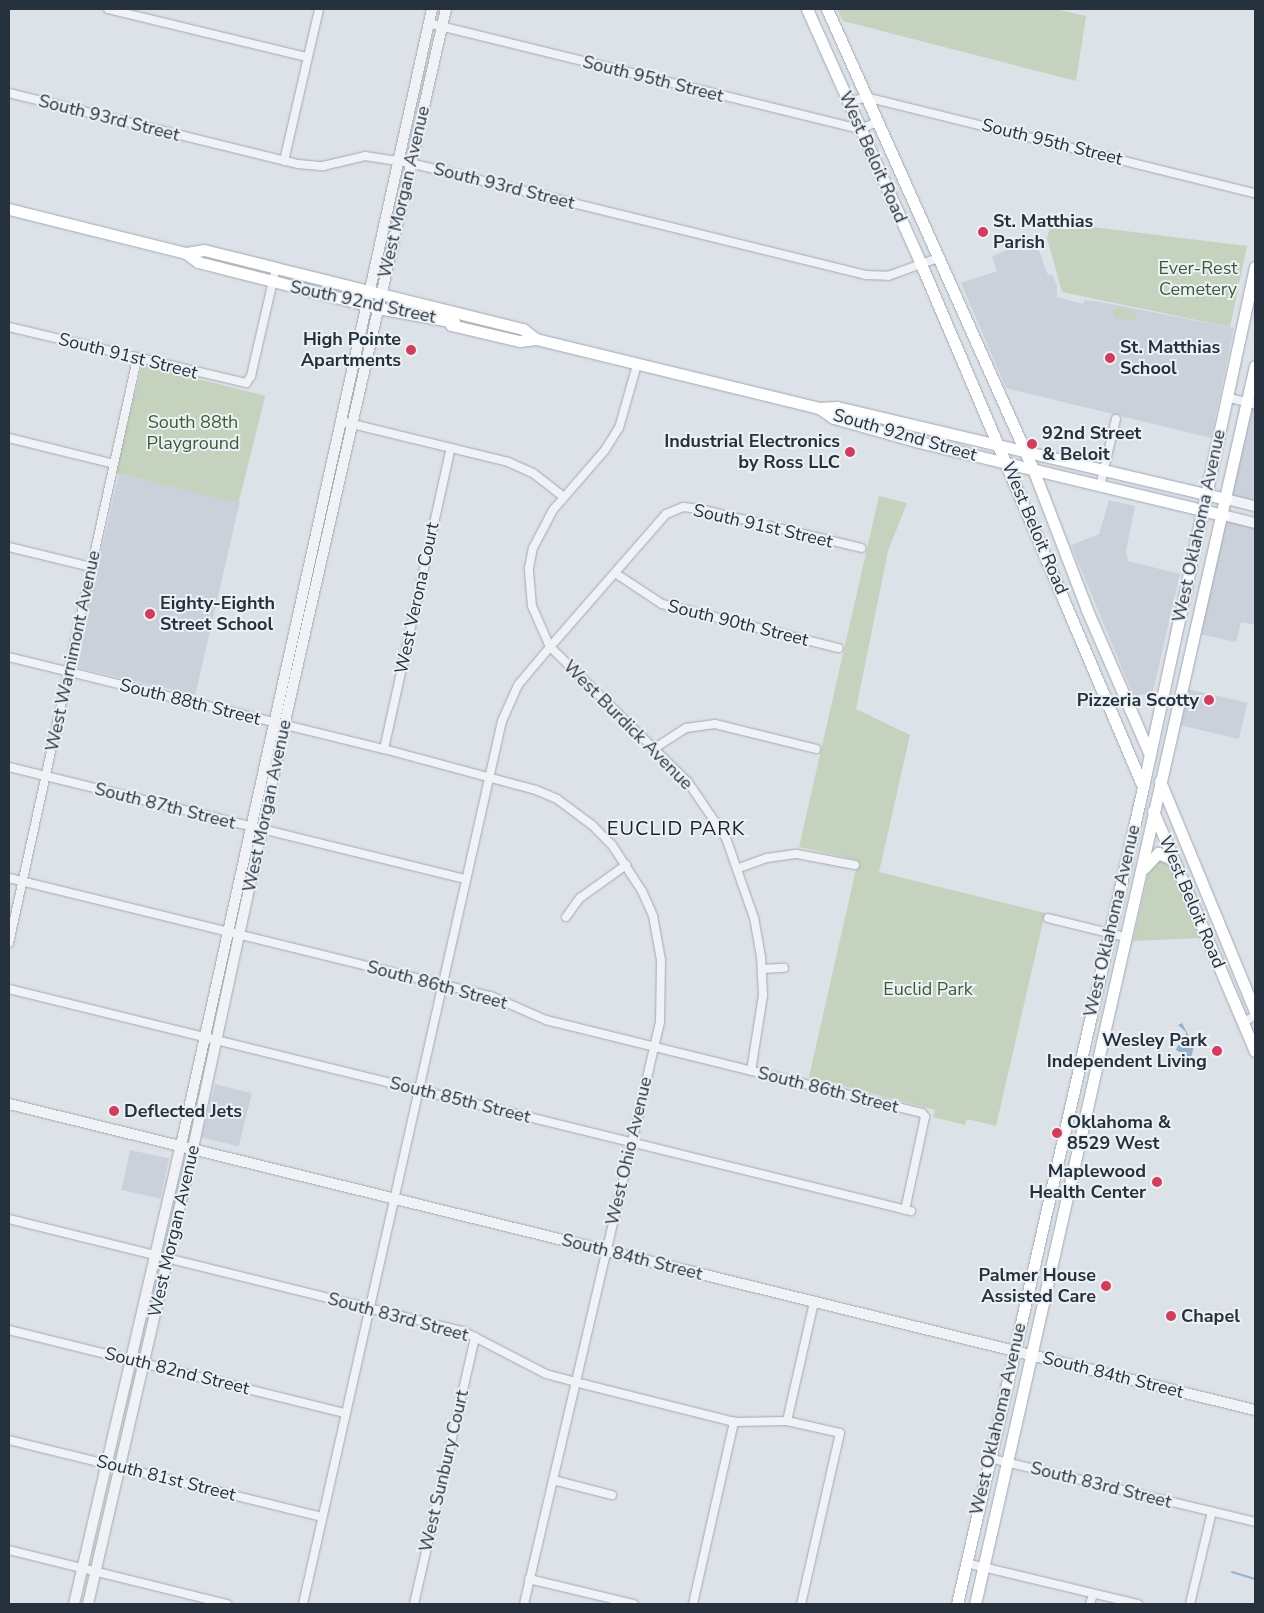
<!DOCTYPE html>
<html>
<head>
<meta charset="utf-8">
<style>
	body { margin:0 }
	#map { position:relative; width:1264px; height:1613px; overflow:hidden; background:#dde2e8; font-family:"Nunito Sans",sans-serif }
	div>[style] { position:absolute }
	.built>* { inset:0; background:#cbd1da; transform-origin:0 0 }
	.green>* { inset:0; background:#c4d2be; transform-origin:0 0 }
	.water>* { inset:0; background:#96b3c9 }
	.stream>* { height:2px; margin:-1px; padding:0 1px; transform-origin:1px; border-radius:1px; background:#96b3c9 }
	.roads { filter:drop-shadow(0 0 1px #a2a9b2) drop-shadow(0 0 1px #a2a9b2) }
	.minor>* { height:8px; margin:-4px; padding:0 4px; transform-origin:4px; border-radius:4px; background:#f0f2f6 }
	.tertiary>* { height:10px; margin:-5px; padding:0 5px; transform-origin:5px; border-radius:5px; background:#f0f2f6 }
	.secondary>* { height:11px; margin:-5.5px; padding:0 5.5px; transform-origin:5.5px; border-radius:5.5px; background:#fff }
	.dots>* { width:14px; height:14px; translate:-50% -50%; box-sizing:border-box; border:2px solid #ecf1f5; border-radius:50% }
	span { translate:-50% -50%; white-space:nowrap; text-align:center; line-height:1.15; -webkit-text-stroke:4px #ecf1f5; paint-order:stroke }
	.street-label { font-size:18px; color:#26313e }
	.poi-label { font-size:18px; color:#26313e; font-weight:700 }
	.left { translate:0 -50%; text-align:left }
	.right { translate:-100% -50%; text-align:right }
	.park-label { font-size:18px; color:#3d5b33 }
	.quarter-label { font-size:20px; color:#19222f; letter-spacing:1px }
	.frame { position:absolute; inset:0; border:10px solid #26313e; pointer-events:none }
</style>
</head>
<body>
<div id="map">
	<div class="built">
		<i style="clip-path:polygon(1022px 243px,1039px 251px,1048px 275px,1052px 274px,1057px 286px,1057px 297px,1083px 304px,1084px 300px,1101px 302px,1234px 328px,1211px 438px,1006px 388px,961px 283px,997px 271px,992px 257px)"></i>
		<i style="clip-path:polygon(1247px 401px,1255px 404px,1255px 506px,1226px 499px)"></i>
		<i style="left:119px;top:474px;width:124px;height:198px;rotate:13deg"></i>
		<i style="clip-path:polygon(1109px 500px,1135px 506px,1126px 551px,1128px 561px,1180px 574px,1152px 696px,1143px 694px,1134px 697px,1071px 545px,1099px 534px)"></i>
		<i style="clip-path:polygon(1223px 515px,1255px 523px,1255px 625px,1241px 622px,1236px 642px,1195px 633px)"></i>
		<i style="left:1183px;top:688px;width:66px;height:37px;rotate:13deg"></i>
		<i style="left:215px;top:1084px;width:38px;height:55px;rotate:14deg"></i>
		<i style="left:130px;top:1150px;width:40px;height:41px;rotate:12deg"></i>
	</div>
	<div class="green">
		<i style="clip-path:polygon(837px 9px,1055px 9px,1086px 16px,1076px 81px,843px 21px)"></i>
		<i style="clip-path:polygon(1052px 222px,1247px 246px,1230px 327px,1062px 292px,1047px 238px)"></i>
		<i style="clip-path:polygon(1115px 308px,1133px 310px,1137px 321px,1114px 318px)"></i>
		<i style="left:142px;top:365px;width:127px;height:111px;rotate:14deg"></i>
		<i style="clip-path:polygon(879px 496px,907px 503px,888px 551px,856px 709px,910px 735px,879px 872px,1045px 913px,996px 1126px,967px 1119px,965px 1125px,933px 1117px,935px 1110px,809px 1077px,858px 860px,799px 847px)"></i>
		<i style="clip-path:polygon(1157px 858px,1169px 863px,1200px 938px,1133px 941px,1150px 865px)"></i>
	</div>
	<div class="water">
		<i style="clip-path:polygon(1182px 1023px,1194px 1046px,1191px 1058px,1176px 1050px,1178px 1045px,1186px 1045px,1186px 1032px,1178px 1025px)"></i>
	</div>
	<div class="stream">
		<i style="left:1232px;top:1572px;width:24px;rotate:17deg"></i>
	</div>
	<div class="roads">
		<div class="minor">
			<i style="left:108px;top:9px;width:205px;rotate:13.6deg"></i>
			<i style="left:428px;top:23px;width:446px;rotate:13.8deg"></i>
			<i style="left:861px;top:129px;width:17px;rotate:-24deg"></i>
			<i style="left:9px;top:93px;width:298px;rotate:13.8deg"></i>
			<i style="left:298px;top:164px;width:25px;rotate:5deg"></i>
			<i style="left:323px;top:166px;width:43px;rotate:-13.4deg"></i>
			<i style="left:365px;top:156px;width:46px;rotate:8.8deg"></i>
			<i style="left:410px;top:163px;width:469px;rotate:13.8deg"></i>
			<i style="left:865px;top:275px;width:23px;rotate:2deg"></i>
			<i style="left:888px;top:276px;width:53px;rotate:-19.8deg"></i>
			<i style="left:849px;top:102px;width:18px;rotate:-16deg"></i>
			<i style="left:866px;top:97px;width:401px;rotate:13.9deg"></i>
			<i style="left:284px;top:161px;width:156px;rotate:-77deg"></i>
			<i style="left:9px;top:327px;width:244px;rotate:13.3deg"></i>
			<i style="left:246px;top:383px;width:9px;rotate:-54deg"></i>
			<i style="left:251px;top:376px;width:111px;rotate:-77deg"></i>
			<i style="left:1226px;top:397px;width:30px;rotate:14deg"></i>
			<i style="left:340px;top:421px;width:173px;rotate:13.7deg"></i>
			<i style="left:508px;top:462px;width:27px;rotate:24deg"></i>
			<i style="left:533px;top:473px;width:39px;rotate:38deg"></i>
			<i style="left:9px;top:438px;width:108px;rotate:13.9deg"></i>
			<i style="left:1100px;top:486px;width:69px;rotate:-76.6deg"></i>
			<i style="left:9px;top:547px;width:84px;rotate:13.7deg"></i>
			<i style="left:615px;top:573px;width:56px;rotate:33.4deg"></i>
			<i style="left:662px;top:604px;width:182px;rotate:14deg"></i>
			<i style="left:9px;top:657px;width:386px;rotate:13.8deg"></i>
			<i style="left:384px;top:749px;width:157px;rotate:15.1deg"></i>
			<i style="left:536px;top:790px;width:23px;rotate:23deg"></i>
			<i style="left:557px;top:799px;width:44px;rotate:36.6deg"></i>
			<i style="left:592px;top:825px;width:28px;rotate:45deg"></i>
			<i style="left:612px;top:845px;width:55px;rotate:56.9deg"></i>
			<i style="left:642px;top:891px;width:27px;rotate:66deg"></i>
			<i style="left:653px;top:916px;width:45px;rotate:79.7deg"></i>
			<i style="left:661px;top:960px;width:62px;rotate:90.9deg"></i>
			<i style="left:660px;top:1022px;width:598px;rotate:103.15deg"></i>
			<i style="left:655px;top:748px;width:37px;rotate:-33deg"></i>
			<i style="left:686px;top:728px;width:29px;rotate:-8deg"></i>
			<i style="left:715px;top:724px;width:104px;rotate:13.9deg"></i>
			<i style="left:384px;top:749px;width:308px;rotate:-77.5deg"></i>
			<i style="left:9px;top:767px;width:471px;rotate:13.8deg"></i>
			<i style="left:739px;top:868px;width:30px;rotate:-20deg"></i>
			<i style="left:767px;top:858px;width:30px;rotate:-8deg"></i>
			<i style="left:797px;top:854px;width:59px;rotate:10.7deg"></i>
			<i style="left:9px;top:878px;width:496px;rotate:13.8deg"></i>
			<i style="left:491px;top:996px;width:60px;rotate:23.6deg"></i>
			<i style="left:546px;top:1020px;width:387px;rotate:13.9deg"></i>
			<i style="left:922px;top:1113px;width:5px;rotate:53deg"></i>
			<i style="left:925px;top:1117px;width:95px;rotate:102.1deg"></i>
			<i style="left:566px;top:917px;width:24px;rotate:-54deg"></i>
			<i style="left:580px;top:898px;width:57px;rotate:-35.7deg"></i>
			<i style="left:1048px;top:918px;width:79px;rotate:13.9deg"></i>
			<i style="left:9px;top:943px;width:598px;rotate:-77.64deg"></i>
			<i style="left:762px;top:969px;width:22px;rotate:-3deg"></i>
			<i style="left:9px;top:989px;width:929px;rotate:13.83deg"></i>
			<i style="left:1243px;top:1022px;width:13px;rotate:-27deg"></i>
			<i style="left:751px;top:1071px;width:77px;rotate:-81deg"></i>
			<i style="left:763px;top:995px;width:38px;rotate:-93deg"></i>
			<i style="left:761px;top:957px;width:40px;rotate:-100deg"></i>
			<i style="left:754px;top:918px;width:85px;rotate:-109.3deg"></i>
			<i style="left:726px;top:838px;width:68px;rotate:-124.2deg"></i>
			<i style="left:688px;top:782px;width:193px;rotate:-135.6deg"></i>
			<i style="left:550px;top:647px;width:176px;rotate:-48.9deg"></i>
			<i style="left:666px;top:514px;width:18px;rotate:-22deg"></i>
			<i style="left:683px;top:507px;width:17px;rotate:7deg"></i>
			<i style="left:700px;top:509px;width:166px;rotate:13.6deg"></i>
			<i style="left:9px;top:1219px;width:468px;rotate:13.9deg"></i>
			<i style="left:463px;top:1331px;width:93px;rotate:27.4deg"></i>
			<i style="left:546px;top:1374px;width:38px;rotate:15deg"></i>
			<i style="left:583px;top:1384px;width:156px;rotate:14.1deg"></i>
			<i style="left:734px;top:1422px;width:53px;rotate:-1.1deg"></i>
			<i style="left:787px;top:1421px;width:54px;rotate:12.8deg"></i>
			<i style="left:840px;top:1433px;width:175px;rotate:102.8deg"></i>
			<i style="left:9px;top:1330px;width:346px;rotate:13.9deg"></i>
			<i style="left:787px;top:1421px;width:122px;rotate:-77.2deg"></i>
			<i style="left:9px;top:1440px;width:322px;rotate:13.8deg"></i>
			<i style="left:989px;top:1458px;width:274px;rotate:13.5deg"></i>
			<i style="left:553px;top:1480px;width:61px;rotate:14.3deg"></i>
			<i style="left:9px;top:1550px;width:225px;rotate:13.9deg"></i>
			<i style="left:966px;top:1563px;width:177px;rotate:13.4deg"></i>
			<i style="left:529px;top:1579px;width:108px;rotate:13.4deg"></i>
			<i style="left:303px;top:1604px;width:905px;rotate:-77.3deg"></i>
			<i style="left:502px;top:721px;width:39px;rotate:-66deg"></i>
			<i style="left:518px;top:685px;width:50px;rotate:-49.9deg"></i>
			<i style="left:550px;top:647px;width:45px;rotate:-113.7deg"></i>
			<i style="left:532px;top:606px;width:38px;rotate:-95deg"></i>
			<i style="left:529px;top:568px;width:20px;rotate:-79deg"></i>
			<i style="left:533px;top:548px;width:43px;rotate:-62.2deg"></i>
			<i style="left:553px;top:510px;width:79px;rotate:-49.1deg"></i>
			<i style="left:605px;top:450px;width:26px;rotate:-58deg"></i>
			<i style="left:619px;top:428px;width:66px;rotate:-74.1deg"></i>
			<i style="left:414px;top:1604px;width:274px;rotate:-77.1deg"></i>
			<i style="left:693px;top:1604px;width:187px;rotate:-77.3deg"></i>
			<i style="left:1090px;top:1604px;width:10px;rotate:-73deg"></i>
			<i style="left:1190px;top:1604px;width:95px;rotate:-76.6deg"></i>
		</div>
		<div class="tertiary">
			<i style="left:1226px;top:499px;width:30px;rotate:14deg"></i>
			<i style="left:1223px;top:515px;width:33px;rotate:14deg"></i>
			<i style="left:9px;top:1104px;width:1283px;rotate:13.8deg"></i>
			<i style="left:74px;top:1604px;width:471px;rotate:-76.9deg"></i>
			<i style="left:181px;top:1145px;width:1163px;rotate:-77.54deg"></i>
			<i style="left:88px;top:1604px;width:468px;rotate:-77deg"></i>
			<i style="left:193px;top:1148px;width:432px;rotate:-77.8deg"></i>
			<i style="left:284px;top:726px;width:735px;rotate:-77.27deg"></i>
		</div>
		<div class="secondary">
			<i style="left:807px;top:9px;width:279px;rotate:65.9deg"></i>
			<i style="left:921px;top:264px;width:568px;rotate:67deg"></i>
			<i style="left:827px;top:9px;width:504px;rotate:65.88deg"></i>
			<i style="left:1033px;top:469px;width:151px;rotate:69deg"></i>
			<i style="left:1087px;top:610px;width:158px;rotate:66.5deg"></i>
			<i style="left:9px;top:209px;width:182px;rotate:14deg"></i>
			<i style="left:186px;top:253px;width:18px;rotate:-9deg"></i>
			<i style="left:204px;top:250px;width:74px;rotate:14deg"></i>
			<i style="left:276px;top:268px;width:254px;rotate:13.9deg"></i>
			<i style="left:523px;top:329px;width:16px;rotate:38deg"></i>
			<i style="left:186px;top:253px;width:15px;rotate:37deg"></i>
			<i style="left:198px;top:262px;width:186px;rotate:14.3deg"></i>
			<i style="left:378px;top:308px;width:77px;rotate:10.4deg"></i>
			<i style="left:454px;top:322px;width:4px;rotate:135deg"></i>
			<i style="left:451px;top:325px;width:70px;rotate:13.2deg"></i>
			<i style="left:519px;top:341px;width:17px;rotate:-7deg"></i>
			<i style="left:536px;top:339px;width:291px;rotate:13.7deg"></i>
			<i style="left:819px;top:408px;width:18px;rotate:-3deg"></i>
			<i style="left:837px;top:407px;width:400px;rotate:13.3deg"></i>
			<i style="left:819px;top:408px;width:18px;rotate:34deg"></i>
			<i style="left:834px;top:418px;width:88px;rotate:15.8deg"></i>
			<i style="left:919px;top:442px;width:313px;rotate:13.5deg"></i>
			<i style="left:1160px;top:781px;width:250px;rotate:67.6deg"></i>
			<i style="left:1153px;top:811px;width:261px;rotate:67deg"></i>
			<i style="left:1144px;top:868px;width:21px;rotate:-47deg"></i>
			<i style="left:1158px;top:853px;width:17px;rotate:24deg"></i>
			<i style="left:957px;top:1604px;width:838px;rotate:-77.17deg"></i>
			<i style="left:1143px;top:787px;width:532px;rotate:-77.85deg"></i>
			<i style="left:975px;top:1604px;width:1269px;rotate:-77.26deg"></i>
		</div>
	</div>
	<div class="dots">
		<i style="left:983px;top:232px;background:#d23d5e"></i>
		<i style="left:411px;top:350px;background:#d23d5e"></i>
		<i style="left:1110px;top:358px;background:#d23d5e"></i>
		<i style="left:1032px;top:444px;background:#d23d5e"></i>
		<i style="left:850px;top:452px;background:#d23d5e"></i>
		<i style="left:150px;top:614px;background:#d23d5e"></i>
		<i style="left:1209px;top:700px;background:#d23d5e"></i>
		<i style="left:1217px;top:1051px;background:#d23d5e"></i>
		<i style="left:114px;top:1111px;background:#d23d5e"></i>
		<i style="left:1057px;top:1133px;background:#d23d5e"></i>
		<i style="left:1157px;top:1182px;background:#d23d5e"></i>
		<i style="left:1106px;top:1286px;background:#d23d5e"></i>
		<i style="left:1171px;top:1316px;background:#d23d5e"></i>
	</div>
	<div class="street-label">
		<span style="left:653px;top:79px;rotate:14deg">South 95th Street</span>
		<span style="left:109px;top:118px;rotate:14deg">South 93rd Street</span>
		<span style="left:1052px;top:142px;rotate:14deg">South 95th Street</span>
		<span style="left:873px;top:157px;rotate:66deg">West Beloit Road</span>
		<span style="left:504px;top:186px;rotate:14deg">South 93rd Street</span>
		<span style="left:404px;top:192px;rotate:-77deg">West Morgan Avenue</span>
		<span style="left:363px;top:302px;rotate:12deg">South 92nd Street</span>
		<span style="left:128px;top:356px;rotate:14deg">South 91st Street</span>
		<span style="left:905px;top:435px;rotate:16deg">South 92nd Street</span>
		<span style="left:763px;top:526px;rotate:13deg">South 91st Street</span>
		<span style="left:1199px;top:526px;rotate:-78deg">West Oklahoma Avenue</span>
		<span style="left:1035px;top:528px;rotate:67deg">West Beloit Road</span>
		<span style="left:417px;top:598px;rotate:-78deg">West Verona Court</span>
		<span style="left:738px;top:623px;rotate:14deg">South 90th Street</span>
		<span style="left:73px;top:651px;rotate:-78deg">West Warnimont Avenue</span>
		<span style="left:190px;top:702px;rotate:14deg">South 88th Street</span>
		<span style="left:628px;top:725px;rotate:45deg">West Burdick Avenue</span>
		<span style="left:165px;top:806px;rotate:14deg">South 87th Street</span>
		<span style="left:267px;top:806px;rotate:-78deg">West Morgan Avenue</span>
		<span style="left:1192px;top:902px;rotate:67deg">West Beloit Road</span>
		<span style="left:1112px;top:921px;rotate:-77deg">West Oklahoma Avenue</span>
		<span style="left:437px;top:985px;rotate:15deg">South 86th Street</span>
		<span style="left:828px;top:1090px;rotate:14deg">South 86th Street</span>
		<span style="left:460px;top:1100px;rotate:14deg">South 85th Street</span>
		<span style="left:629px;top:1151px;rotate:-77deg">West Ohio Avenue</span>
		<span style="left:174px;top:1231px;rotate:-77deg">West Morgan Avenue</span>
		<span style="left:632px;top:1257px;rotate:14deg">South 84th Street</span>
		<span style="left:398px;top:1317px;rotate:15deg">South 83rd Street</span>
		<span style="left:177px;top:1371px;rotate:14deg">South 82nd Street</span>
		<span style="left:1113px;top:1375px;rotate:14deg">South 84th Street</span>
		<span style="left:998px;top:1419px;rotate:-77deg">West Oklahoma Avenue</span>
		<span style="left:444px;top:1471px;rotate:-77deg">West Sunbury Court</span>
		<span style="left:166px;top:1478px;rotate:14deg">South 81st Street</span>
		<span style="left:1101px;top:1485px;rotate:14deg">South 83rd Street</span>
	</div>
	<div class="poi-label">
		<span class="left" style="left:993px;top:232px">St. Matthias<br>Parish</span>
		<span class="right" style="left:401px;top:350px">High Pointe<br>Apartments</span>
		<span class="left" style="left:1120px;top:358px">St. Matthias<br>School</span>
		<span class="left" style="left:1042px;top:444px">92nd Street<br>&amp; Beloit</span>
		<span class="right" style="left:840px;top:452px">Industrial Electronics<br>by Ross LLC</span>
		<span class="left" style="left:160px;top:614px">Eighty-Eighth<br>Street School</span>
		<span class="right" style="left:1199px;top:700px">Pizzeria Scotty</span>
		<span class="right" style="left:1207px;top:1051px">Wesley Park<br>Independent Living</span>
		<span class="left" style="left:124px;top:1111px">Deflected Jets</span>
		<span class="left" style="left:1067px;top:1133px">Oklahoma &amp;<br>8529 West</span>
		<span class="right" style="left:1146px;top:1182px">Maplewood<br>Health Center</span>
		<span class="right" style="left:1096px;top:1286px">Palmer House<br>Assisted Care</span>
		<span class="left" style="left:1181px;top:1316px">Chapel</span>
	</div>
	<div class="park-label">
		<span style="left:1198px;top:279px">Ever-Rest<br>Cemetery</span>
		<span style="left:193px;top:433px">South 88th<br>Playground</span>
		<span style="left:928px;top:989px">Euclid Park</span>
	</div>
	<div class="quarter-label">
		<span style="left:676px;top:828px">EUCLID PARK</span>
	</div>
	<div class="frame"></div>
</div>
</body>
</html>
